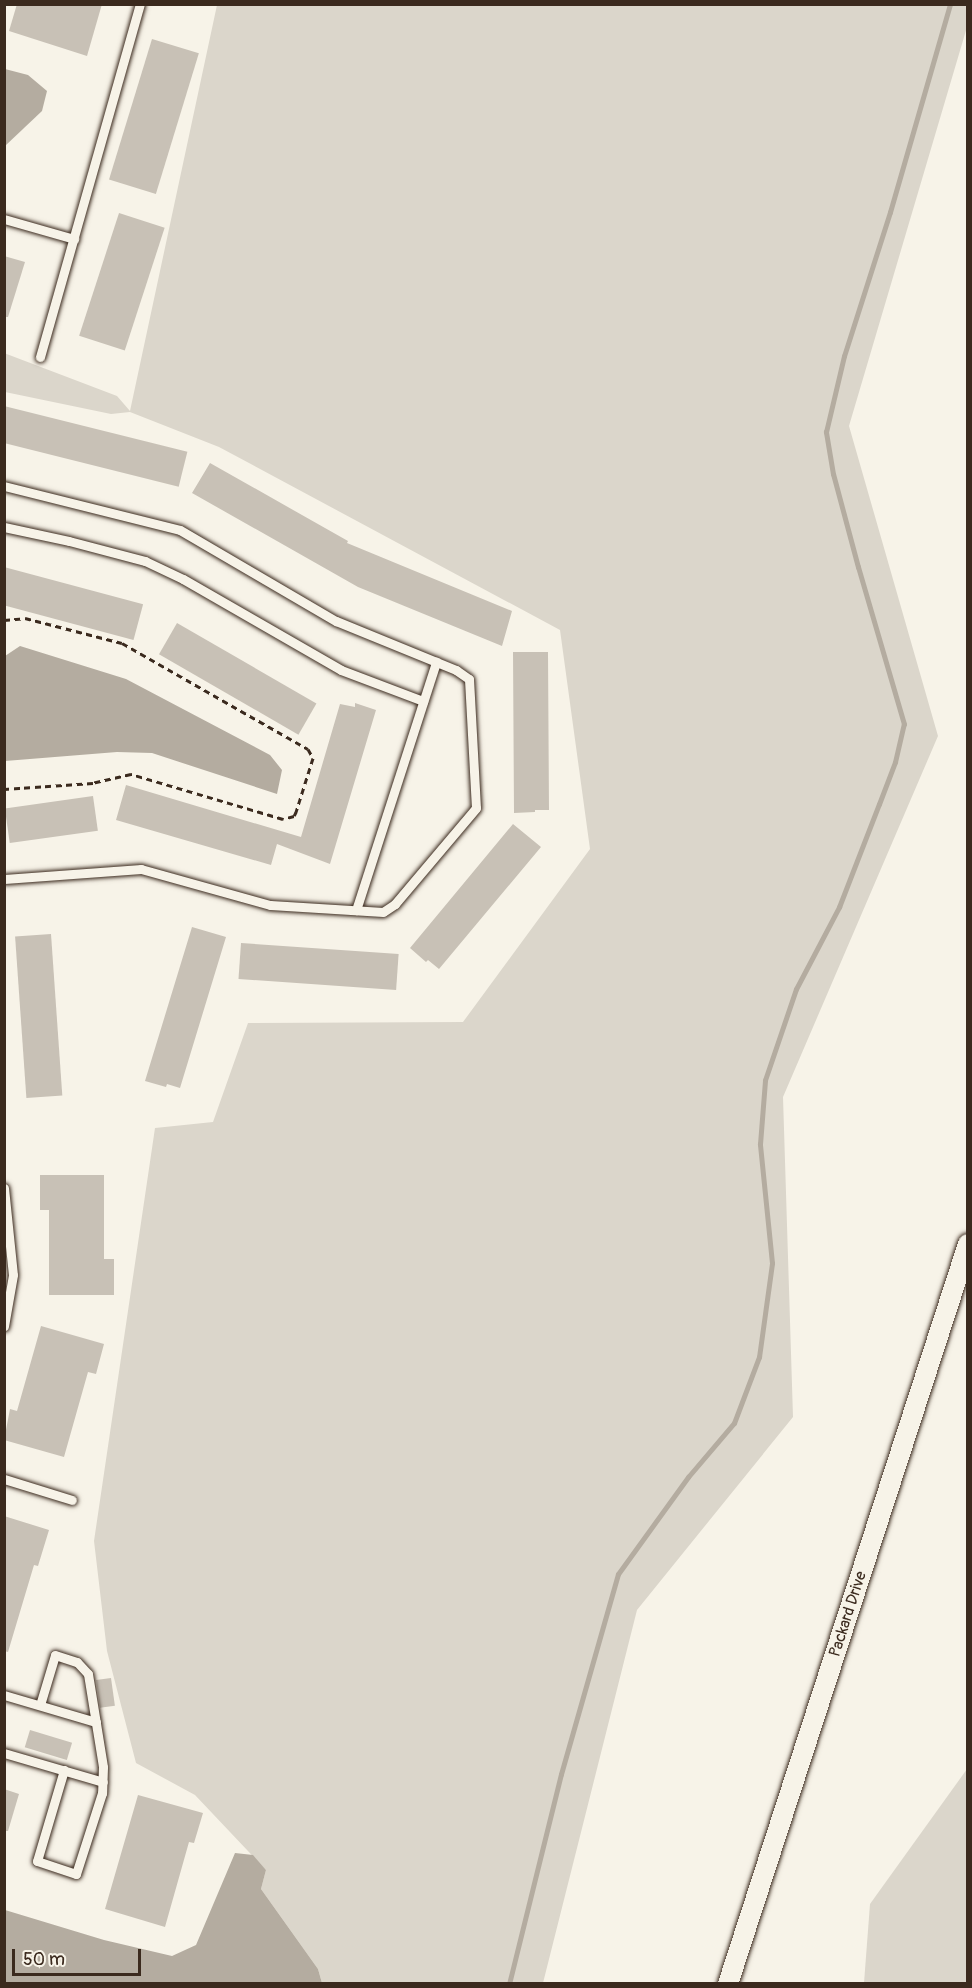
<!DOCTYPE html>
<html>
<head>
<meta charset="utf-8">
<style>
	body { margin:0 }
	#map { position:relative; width:972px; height:1988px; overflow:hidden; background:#f7f3e8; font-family:Pangolin,sans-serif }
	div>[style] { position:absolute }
	.green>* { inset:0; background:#dbd6cb }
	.water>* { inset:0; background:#b4aca0 }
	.stream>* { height:5px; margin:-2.5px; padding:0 2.5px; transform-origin:2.5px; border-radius:2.5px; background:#b4aca0 }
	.building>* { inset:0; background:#c8c1b6; transform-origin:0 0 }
	.path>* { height:3px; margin-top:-1.5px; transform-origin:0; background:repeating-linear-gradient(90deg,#3b2a1e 0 6px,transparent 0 10.5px) }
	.roads { filter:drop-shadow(0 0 2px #3b2a1e) drop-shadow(0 0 2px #3b2a1e) }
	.service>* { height:9px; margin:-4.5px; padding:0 4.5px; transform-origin:4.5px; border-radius:4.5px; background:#f7f3e8 }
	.minor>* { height:20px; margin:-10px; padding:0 10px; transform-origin:10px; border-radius:10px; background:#f7f3e8 }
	span { translate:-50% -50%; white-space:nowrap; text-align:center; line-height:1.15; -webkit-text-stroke:5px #f7f3e8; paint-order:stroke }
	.street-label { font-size:16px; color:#3b2a1e }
	.frame { position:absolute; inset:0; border:6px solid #3b2a1e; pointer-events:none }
	.scale { position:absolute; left:12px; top:1949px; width:129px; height:27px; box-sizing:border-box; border:3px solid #3b2a1e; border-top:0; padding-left:8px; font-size:18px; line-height:21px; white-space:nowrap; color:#3b2a1e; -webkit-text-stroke:4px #f7f3e8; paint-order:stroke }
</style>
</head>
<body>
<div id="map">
	<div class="green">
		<i style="clip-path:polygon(217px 5px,967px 5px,967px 27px,849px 426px,938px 736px,783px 1097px,793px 1417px,637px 1610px,543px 1983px,322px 1983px,318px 1969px,261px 1889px,266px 1870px,195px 1795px,136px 1763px,107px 1651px,94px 1541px,155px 1128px,213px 1122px,248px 1023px,463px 1022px,590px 849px,560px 630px,219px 447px,130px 412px,111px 414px,5px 392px,4px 353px,117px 396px,130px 411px)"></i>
		<i style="clip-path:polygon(967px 1769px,967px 1983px,864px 1983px,870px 1904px)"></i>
	</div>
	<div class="water">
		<i style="clip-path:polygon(5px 69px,28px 75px,47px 91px,42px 111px,5px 146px)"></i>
		<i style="clip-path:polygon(20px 646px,126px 679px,270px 755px,282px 770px,277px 794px,152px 753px,117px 752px,5px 761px,5px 656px)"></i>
		<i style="clip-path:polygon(235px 1853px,253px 1855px,266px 1870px,261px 1889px,318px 1969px,322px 1983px,5px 1983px,5px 1910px,104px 1940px,172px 1956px,196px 1945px)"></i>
	</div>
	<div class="stream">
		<i style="left:509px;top:1984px;width:216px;rotate:-76.1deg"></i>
		<i style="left:561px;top:1774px;width:208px;rotate:-74.1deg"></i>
		<i style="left:618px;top:1574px;width:120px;rotate:-54.2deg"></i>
		<i style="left:688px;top:1477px;width:71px;rotate:-49.6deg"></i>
		<i style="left:734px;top:1423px;width:71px;rotate:-69.3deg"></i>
		<i style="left:759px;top:1357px;width:95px;rotate:-82.1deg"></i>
		<i style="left:772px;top:1263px;width:120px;rotate:-95.8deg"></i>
		<i style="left:760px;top:1144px;width:64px;rotate:-85.5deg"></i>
		<i style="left:765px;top:1080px;width:96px;rotate:-71.2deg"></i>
		<i style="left:796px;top:989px;width:93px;rotate:-62.3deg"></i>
		<i style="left:839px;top:907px;width:110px;rotate:-68.8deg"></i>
		<i style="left:879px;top:804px;width:45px;rotate:-69.1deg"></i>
		<i style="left:895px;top:762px;width:39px;rotate:-77deg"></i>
		<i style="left:904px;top:724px;width:164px;rotate:-106.3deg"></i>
		<i style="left:858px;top:567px;width:96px;rotate:-105deg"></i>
		<i style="left:833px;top:474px;width:43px;rotate:-99.5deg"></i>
		<i style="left:826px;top:432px;width:78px;rotate:-76.7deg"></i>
		<i style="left:844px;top:356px;width:151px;rotate:-72.3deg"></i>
		<i style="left:890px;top:212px;width:216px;rotate:-73.9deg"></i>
	</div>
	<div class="building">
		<i style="clip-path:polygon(17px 4px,102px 4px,87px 56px,9px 31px)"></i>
		<i style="left:152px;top:39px;width:49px;height:147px;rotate:17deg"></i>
		<i style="left:119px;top:213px;width:48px;height:129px;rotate:18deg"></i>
		<i style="clip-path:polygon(4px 256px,25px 262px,8px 317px,4px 317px)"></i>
		<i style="left:4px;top:406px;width:189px;height:36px;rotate:14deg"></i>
		<i style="clip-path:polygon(210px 463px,348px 541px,347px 543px,512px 611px,502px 646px,358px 587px,192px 493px)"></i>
		<i style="left:4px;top:567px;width:144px;height:37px;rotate:15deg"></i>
		<i style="left:177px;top:623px;width:161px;height:36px;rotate:30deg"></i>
		<i style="clip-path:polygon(513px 652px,548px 652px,549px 810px,535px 810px,535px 812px,514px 813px)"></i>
		<i style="clip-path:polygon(355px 703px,376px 710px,330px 864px,277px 844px,271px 865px,116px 820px,126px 785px,301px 837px,340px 704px,355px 707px)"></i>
		<i style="left:93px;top:796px;width:35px;height:89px;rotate:82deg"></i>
		<i style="clip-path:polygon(513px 824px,541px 847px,439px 969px,428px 960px,426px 962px,410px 948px)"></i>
		<i style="clip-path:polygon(192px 927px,226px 937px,180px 1088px,167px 1084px,166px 1087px,145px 1081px)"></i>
		<i style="left:51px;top:934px;width:162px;height:36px;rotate:86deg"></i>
		<i style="left:241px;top:943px;width:158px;height:36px;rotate:4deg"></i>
		<i style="clip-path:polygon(40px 1175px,104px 1175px,104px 1259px,114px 1259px,114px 1295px,49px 1295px,49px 1210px,40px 1210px)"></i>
		<i style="clip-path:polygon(41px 1326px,104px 1344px,96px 1374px,88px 1372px,64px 1457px,4px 1440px,10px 1409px,17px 1411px)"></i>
		<i style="clip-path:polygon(4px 1516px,49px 1530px,38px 1566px,34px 1565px,8px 1652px,4px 1651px)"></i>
		<i style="left:111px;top:1678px;width:28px;height:15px;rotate:82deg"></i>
		<i style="left:30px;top:1730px;width:44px;height:18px;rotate:17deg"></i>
		<i style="clip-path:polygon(4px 1789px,19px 1794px,8px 1831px,4px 1831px)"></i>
		<i style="clip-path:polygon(138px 1795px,203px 1813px,194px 1843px,189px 1842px,165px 1927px,105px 1909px)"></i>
	</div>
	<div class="path">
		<i style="left:4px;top:620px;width:21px;rotate:-5deg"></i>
		<i style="left:25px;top:618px;width:100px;rotate:14.5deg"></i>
		<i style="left:122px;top:643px;width:214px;rotate:29.7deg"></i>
		<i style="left:308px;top:749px;width:10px;rotate:61deg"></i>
		<i style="left:313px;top:758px;width:57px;rotate:107.5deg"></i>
		<i style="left:296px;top:812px;width:4px;rotate:117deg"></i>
		<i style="left:294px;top:816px;width:11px;rotate:165deg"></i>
		<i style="left:283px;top:819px;width:159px;rotate:-163.5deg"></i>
		<i style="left:131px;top:774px;width:39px;rotate:167deg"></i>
		<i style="left:93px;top:783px;width:89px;rotate:176.1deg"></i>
	</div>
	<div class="roads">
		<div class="service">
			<i style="left:4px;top:219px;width:73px;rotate:15.9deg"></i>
			<i style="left:40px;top:357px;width:367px;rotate:-74.2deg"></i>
			<i style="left:4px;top:486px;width:181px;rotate:14deg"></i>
			<i style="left:180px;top:530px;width:181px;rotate:30.3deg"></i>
			<i style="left:336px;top:621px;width:130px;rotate:22.2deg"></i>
			<i style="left:456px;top:670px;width:16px;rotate:35deg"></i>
			<i style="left:469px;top:679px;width:129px;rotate:86.9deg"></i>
			<i style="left:476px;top:808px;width:126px;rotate:130.2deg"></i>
			<i style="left:395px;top:904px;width:14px;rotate:146deg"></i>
			<i style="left:383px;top:912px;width:113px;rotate:-176.5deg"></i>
			<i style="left:270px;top:905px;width:134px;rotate:-164.4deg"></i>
			<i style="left:141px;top:869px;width:137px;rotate:175.8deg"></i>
			<i style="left:4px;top:527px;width:66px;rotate:12.2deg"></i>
			<i style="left:69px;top:541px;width:79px;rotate:14.7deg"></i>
			<i style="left:145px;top:561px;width:42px;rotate:25.3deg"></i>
			<i style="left:183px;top:579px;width:182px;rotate:29.9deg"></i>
			<i style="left:341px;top:670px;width:88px;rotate:20.7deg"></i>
			<i style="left:356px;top:910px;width:261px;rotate:-72.1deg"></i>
			<i style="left:4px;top:1188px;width:87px;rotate:84.1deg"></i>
			<i style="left:13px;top:1275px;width:52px;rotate:100deg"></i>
			<i style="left:4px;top:1479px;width:71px;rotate:17.2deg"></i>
			<i style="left:4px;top:1695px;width:96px;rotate:16.4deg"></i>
			<i style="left:40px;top:1705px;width:52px;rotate:-73.3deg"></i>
			<i style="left:55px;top:1655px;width:23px;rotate:18deg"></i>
			<i style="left:77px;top:1662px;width:16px;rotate:47deg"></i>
			<i style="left:88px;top:1674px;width:94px;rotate:80.8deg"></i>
			<i style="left:103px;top:1767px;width:26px;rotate:92deg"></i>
			<i style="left:102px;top:1793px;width:85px;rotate:107.8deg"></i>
			<i style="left:76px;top:1874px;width:41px;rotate:-161.6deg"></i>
			<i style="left:37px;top:1861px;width:95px;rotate:-73.5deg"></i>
			<i style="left:4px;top:1753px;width:103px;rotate:16.3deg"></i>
		</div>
		<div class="minor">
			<i style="left:728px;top:1984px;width:778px;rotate:-72.03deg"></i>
		</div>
	</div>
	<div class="street-label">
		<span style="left:848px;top:1614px;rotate:-72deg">Packard Drive</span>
	</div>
	<div class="frame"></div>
	<div class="scale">50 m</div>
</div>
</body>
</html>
